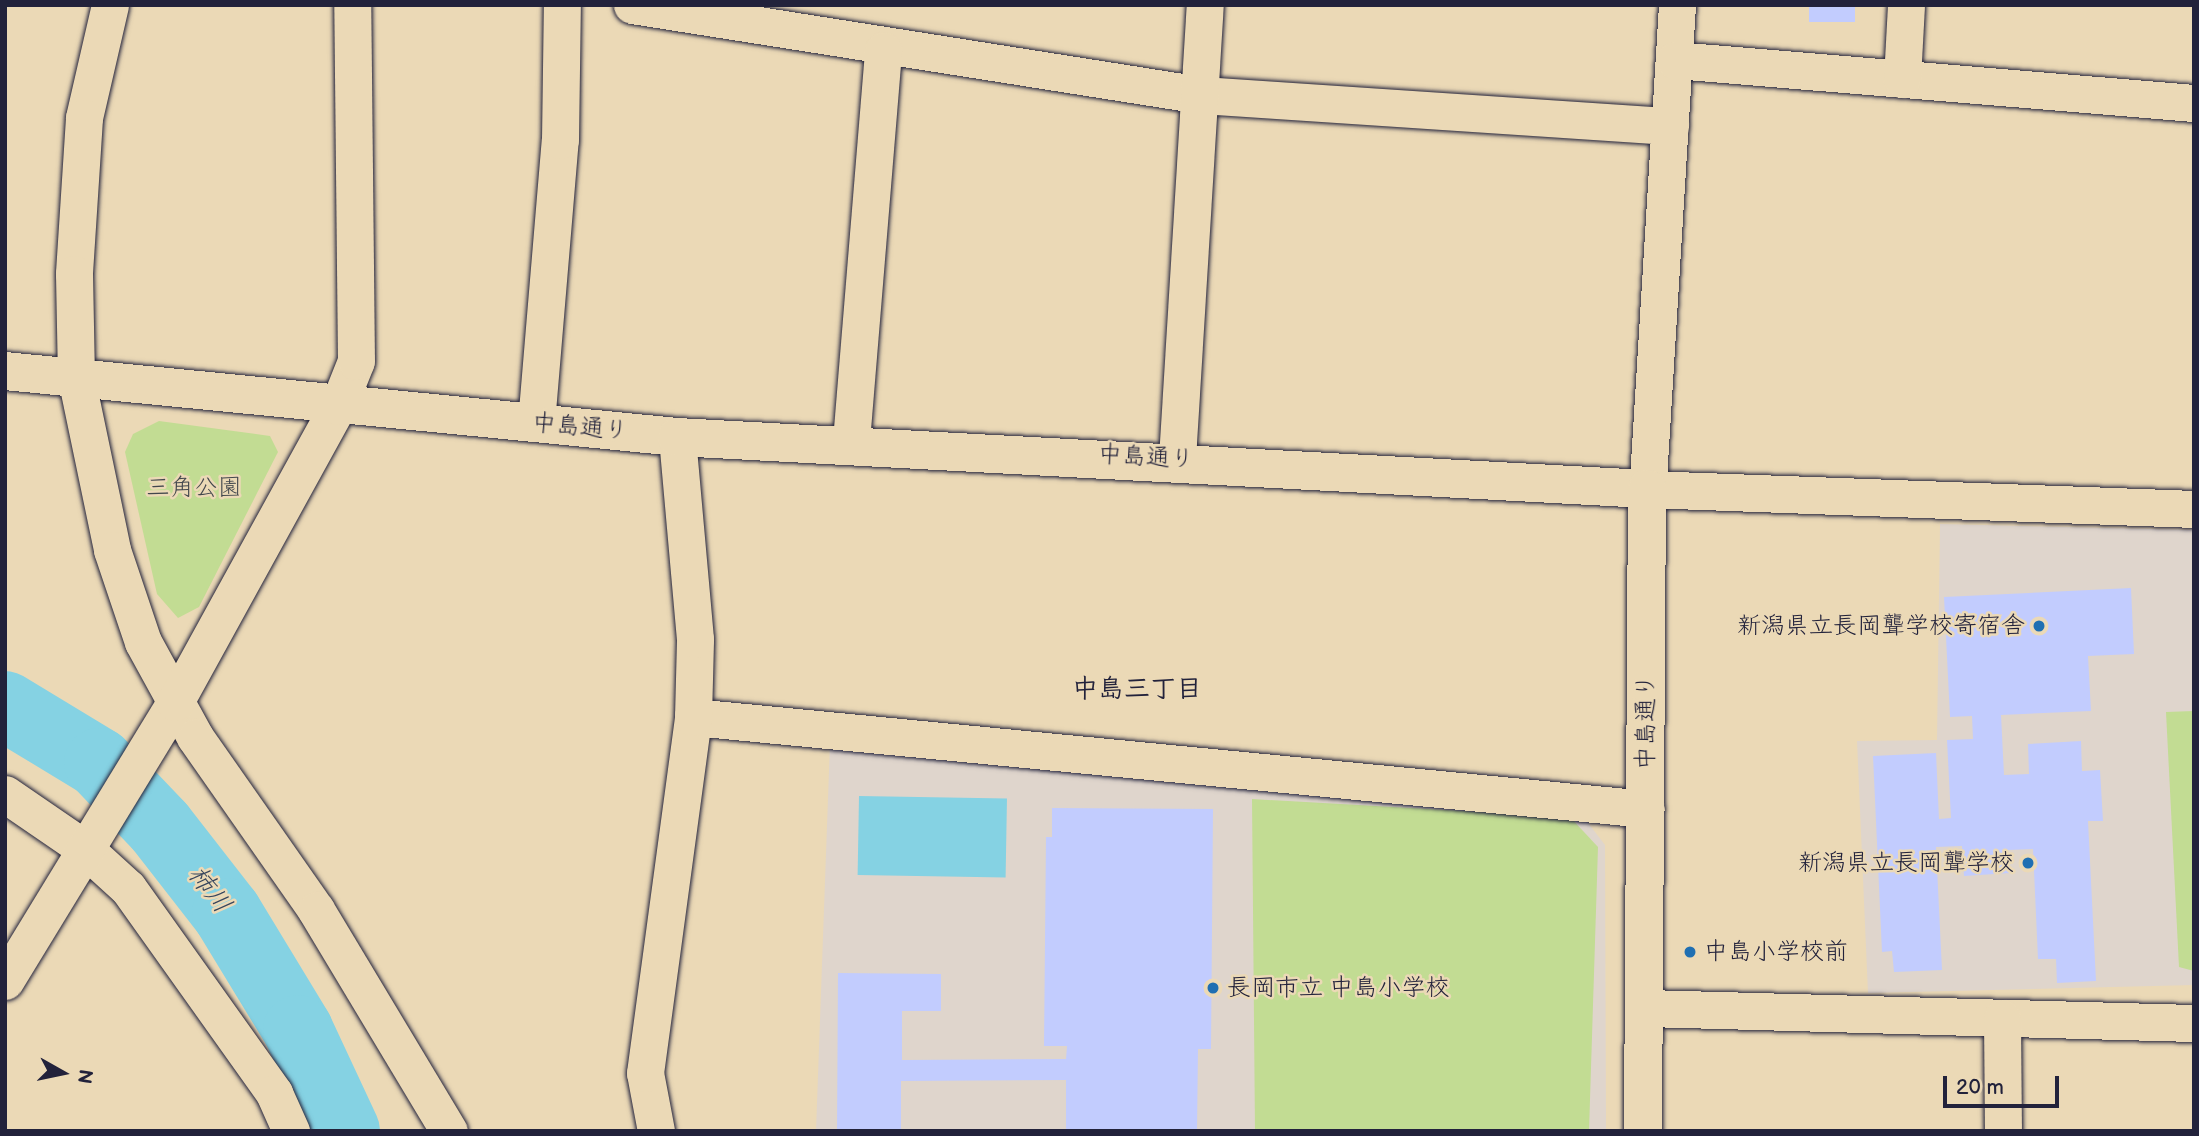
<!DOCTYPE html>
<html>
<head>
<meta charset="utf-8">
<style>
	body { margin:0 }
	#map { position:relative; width:2199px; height:1136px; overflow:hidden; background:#ebd9b6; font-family:"Balsamiq Sans","Klee One",sans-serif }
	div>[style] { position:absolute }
	.built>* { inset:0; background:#dfd5cc }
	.green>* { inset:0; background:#c2dc93 }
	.water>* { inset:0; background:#85d2e3; transform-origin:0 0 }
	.river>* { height:70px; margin:-35px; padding:0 35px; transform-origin:35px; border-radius:35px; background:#85d2e3 }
	.building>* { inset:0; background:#c2ccfe; transform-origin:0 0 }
	.roads { filter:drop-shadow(0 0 2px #22223b) drop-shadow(0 0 2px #22223b) }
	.minor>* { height:37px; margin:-18.5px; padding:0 18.5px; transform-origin:18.5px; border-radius:18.5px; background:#ebd9b6 }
	.tertiary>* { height:38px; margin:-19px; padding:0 19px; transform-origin:19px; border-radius:19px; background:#ebd9b6 }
	.dots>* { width:19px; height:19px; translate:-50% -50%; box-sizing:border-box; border:4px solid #ebd9b6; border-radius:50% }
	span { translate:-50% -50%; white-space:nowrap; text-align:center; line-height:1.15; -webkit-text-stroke:5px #ebd9b6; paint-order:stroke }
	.street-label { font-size:24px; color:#22223b }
	.park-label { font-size:24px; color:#42474d }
	.poi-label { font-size:24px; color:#22223b }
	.right { translate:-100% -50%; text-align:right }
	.left { translate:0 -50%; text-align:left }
	.neighbourhood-label { font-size:26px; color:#22223b; font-weight:700 }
	.water-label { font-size:26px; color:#36455d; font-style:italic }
	.frame { position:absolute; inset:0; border:7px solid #22223b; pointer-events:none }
	.north { position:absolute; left:28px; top:1038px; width:70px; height:70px; -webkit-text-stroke:5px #ebd9b6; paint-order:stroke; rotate:99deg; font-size:19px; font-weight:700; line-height:28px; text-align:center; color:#22223b }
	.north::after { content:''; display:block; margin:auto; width:24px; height:32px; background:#22223b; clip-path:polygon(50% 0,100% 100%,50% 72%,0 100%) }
	.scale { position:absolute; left:1943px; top:1076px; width:116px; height:32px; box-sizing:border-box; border:4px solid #22223b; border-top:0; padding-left:9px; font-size:21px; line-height:24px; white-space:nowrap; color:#22223b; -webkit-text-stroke:5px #ebd9b6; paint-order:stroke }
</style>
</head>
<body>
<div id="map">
	<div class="built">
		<i style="clip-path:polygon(1940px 524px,2194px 530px,2194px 985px,1868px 993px,1857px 741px,1937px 740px)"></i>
		<i style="clip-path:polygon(830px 743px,1582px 815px,1605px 845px,1606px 1131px,816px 1131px)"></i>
	</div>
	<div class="green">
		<i style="clip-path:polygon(159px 421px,270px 436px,278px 452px,199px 607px,178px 618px,157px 594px,125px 452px,133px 434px)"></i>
		<i style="clip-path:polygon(2194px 711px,2194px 971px,2179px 967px,2166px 712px)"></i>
		<i style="clip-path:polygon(1252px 799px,1570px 817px,1598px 847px,1589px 1131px,1255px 1131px)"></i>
	</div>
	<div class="water">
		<i style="left:859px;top:796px;width:148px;height:79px;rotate:1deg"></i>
	</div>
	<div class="river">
		<i style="left:5px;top:706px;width:110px;rotate:31.2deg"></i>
		<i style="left:99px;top:763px;width:88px;rotate:46.4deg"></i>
		<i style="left:160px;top:827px;width:109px;rotate:52.1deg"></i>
		<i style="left:227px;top:913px;width:137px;rotate:58.7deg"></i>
		<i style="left:298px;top:1030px;width:111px;rotate:65deg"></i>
	</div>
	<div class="building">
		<i style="left:1809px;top:5px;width:46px;height:17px"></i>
		<i style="clip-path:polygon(2131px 588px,2134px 654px,2088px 656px,2091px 711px,2001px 715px,2004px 775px,2029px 774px,2028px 744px,2081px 741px,2082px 771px,2100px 770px,2103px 821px,2088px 821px,2096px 981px,2057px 983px,2056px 959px,2038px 959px,2033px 849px,2008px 850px,2010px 873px,1964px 876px,1962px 846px,1936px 847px,1942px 970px,1894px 972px,1892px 951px,1882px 952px,1873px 756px,1936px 753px,1939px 819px,1951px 818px,1947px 740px,1973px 739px,1972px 716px,1950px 717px,1944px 597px)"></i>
		<i style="clip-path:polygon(1052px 808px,1213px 809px,1211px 1049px,1198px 1049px,1197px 1131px,1066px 1131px,1066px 1080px,901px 1081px,901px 1131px,837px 1131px,838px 973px,941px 974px,941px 1011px,902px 1011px,902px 1060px,1066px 1059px,1067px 1046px,1044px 1046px,1046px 837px,1052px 837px)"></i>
	</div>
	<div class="roads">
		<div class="minor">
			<i style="left:110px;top:5px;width:116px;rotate:103deg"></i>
			<i style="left:84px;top:118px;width:156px;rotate:93.7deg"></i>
			<i style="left:74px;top:274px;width:103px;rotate:88.9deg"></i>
			<i style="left:76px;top:377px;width:177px;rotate:78.2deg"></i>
			<i style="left:112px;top:550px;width:97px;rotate:71.4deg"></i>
			<i style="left:143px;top:642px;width:108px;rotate:61.3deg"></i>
			<i style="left:195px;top:737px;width:211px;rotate:55deg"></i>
			<i style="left:316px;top:910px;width:258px;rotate:59deg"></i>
			<i style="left:632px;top:5px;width:576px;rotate:8.99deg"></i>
			<i style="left:1201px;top:95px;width:470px;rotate:3.8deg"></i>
			<i style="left:1677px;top:5px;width:485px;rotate:93.5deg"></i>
			<i style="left:1647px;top:489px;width:547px;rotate:2.09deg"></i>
			<i style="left:1675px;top:60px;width:521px;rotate:4.74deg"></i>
			<i style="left:1902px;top:79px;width:74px;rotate:-86.9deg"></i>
			<i style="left:536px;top:423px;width:284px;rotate:-85.2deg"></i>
			<i style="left:560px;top:140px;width:135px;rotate:-89.2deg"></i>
			<i style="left:851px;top:441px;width:392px;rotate:-85.3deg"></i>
			<i style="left:1177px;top:459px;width:455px;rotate:-86.5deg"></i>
			<i style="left:693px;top:717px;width:957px;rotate:5.51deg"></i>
			<i style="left:5px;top:794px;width:96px;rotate:34.4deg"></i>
			<i style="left:84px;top:848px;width:59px;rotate:42.3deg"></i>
			<i style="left:128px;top:888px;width:252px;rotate:54.5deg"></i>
			<i style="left:274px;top:1093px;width:42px;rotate:65.9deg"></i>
			<i style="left:5px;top:981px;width:327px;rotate:-58.6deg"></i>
			<i style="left:175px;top:702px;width:338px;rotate:-61.2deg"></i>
			<i style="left:338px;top:406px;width:48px;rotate:-68.2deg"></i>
			<i style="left:356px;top:361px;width:356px;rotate:-90.6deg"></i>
			<i style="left:1646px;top:1008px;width:548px;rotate:1.57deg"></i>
			<i style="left:2002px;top:1018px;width:113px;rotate:89.5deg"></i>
			<i style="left:656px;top:1131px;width:59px;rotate:-100.7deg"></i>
			<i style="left:645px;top:1073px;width:359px;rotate:-82.3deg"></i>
			<i style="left:693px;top:717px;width:78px;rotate:-88.5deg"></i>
			<i style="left:695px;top:639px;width:203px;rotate:-95.1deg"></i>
		</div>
		<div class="tertiary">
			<i style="left:5px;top:371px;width:675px;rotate:5.61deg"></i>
			<i style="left:677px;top:437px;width:971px;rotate:3.07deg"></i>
			<i style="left:1647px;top:489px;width:642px;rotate:90.36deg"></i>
		</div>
	</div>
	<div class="dots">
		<i style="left:2039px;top:626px;background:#1f6fb2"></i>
		<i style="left:2028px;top:863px;background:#1f6fb2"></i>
		<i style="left:1690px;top:952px;background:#1f6fb2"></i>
		<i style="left:1213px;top:988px;background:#1f6fb2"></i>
	</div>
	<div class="street-label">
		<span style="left:580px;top:427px;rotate:5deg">中島通り</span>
		<span style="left:1146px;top:457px;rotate:3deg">中島通り</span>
		<span style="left:1646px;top:722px;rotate:-90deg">中島通り</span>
	</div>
	<div class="park-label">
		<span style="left:194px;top:488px">三角公園</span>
	</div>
	<div class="poi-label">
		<span class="right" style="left:2025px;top:626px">新潟県立長岡聾学校寄宿舎</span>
		<span class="right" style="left:2014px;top:863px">新潟県立長岡聾学校</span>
		<span class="left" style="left:1704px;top:952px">中島小学校前</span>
		<span class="left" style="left:1227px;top:988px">長岡市立 中島小学校</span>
	</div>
	<div class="neighbourhood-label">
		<span style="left:1137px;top:690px">中島三丁目</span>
	</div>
	<div class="water-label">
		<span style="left:209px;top:890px;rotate:52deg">柿川</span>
	</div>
	<div class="frame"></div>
	<div class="north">N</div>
	<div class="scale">20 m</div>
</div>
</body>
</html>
